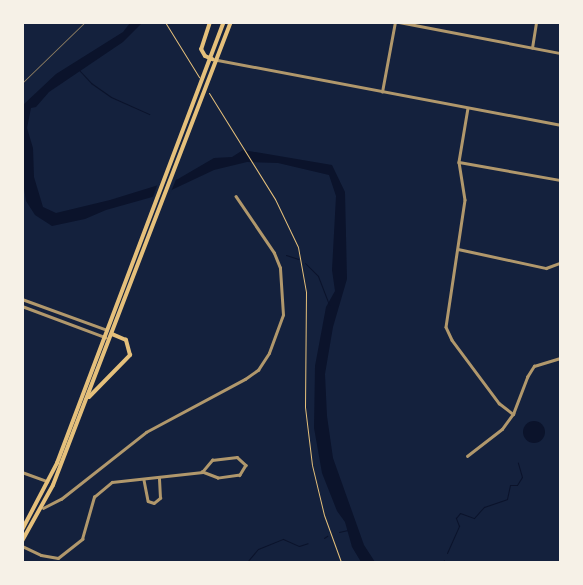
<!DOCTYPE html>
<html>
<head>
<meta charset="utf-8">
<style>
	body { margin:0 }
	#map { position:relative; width:583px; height:585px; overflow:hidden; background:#14213d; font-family:Poppins,sans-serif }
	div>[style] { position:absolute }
	.water>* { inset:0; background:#0b132b }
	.round { border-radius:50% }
	.pier>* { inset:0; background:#14213d }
	.stream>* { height:1px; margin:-0.5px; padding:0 0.5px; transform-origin:0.5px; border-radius:0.5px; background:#0b132b }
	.path>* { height:1px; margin:-0.5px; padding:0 0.5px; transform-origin:0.5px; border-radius:0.5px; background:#e5c07b }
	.minor>* { height:2.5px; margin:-1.25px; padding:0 1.25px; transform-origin:1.25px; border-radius:1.25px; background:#b1986c }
	.tertiary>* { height:3px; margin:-1.5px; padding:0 1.5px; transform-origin:1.5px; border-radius:1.5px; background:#b1986c }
	.primary>* { height:4px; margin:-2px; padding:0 2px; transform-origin:2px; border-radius:2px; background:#e5c07b }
	.rail>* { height:1px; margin:-0.5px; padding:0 0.5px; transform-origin:0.5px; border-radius:0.5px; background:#918062 }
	span { translate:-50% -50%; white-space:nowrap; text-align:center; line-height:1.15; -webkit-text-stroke:5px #f6f1e7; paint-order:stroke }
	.frame { position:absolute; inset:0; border:24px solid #f6f1e7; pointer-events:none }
</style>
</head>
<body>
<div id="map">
	<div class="water">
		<i style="clip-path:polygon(143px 22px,123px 42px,49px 92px,36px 107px,31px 108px,27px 128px,33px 148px,34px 177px,43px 207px,56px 213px,110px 200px,178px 179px,214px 158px,232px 157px,243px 150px,332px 165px,345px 192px,347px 279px,333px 327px,325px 374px,327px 416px,333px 458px,364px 545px,375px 562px,361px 562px,352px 547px,345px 522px,337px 511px,322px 473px,314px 428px,315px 366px,326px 307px,335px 291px,332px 270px,336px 196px,329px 175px,278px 163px,247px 162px,214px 170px,163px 194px,106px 210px,85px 219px,52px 226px,35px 215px,26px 201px,23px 182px,23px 105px,56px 74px,123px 32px,130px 23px)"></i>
		<i class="round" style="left:523px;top:421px;width:22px;height:22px"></i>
	</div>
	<div class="pier">
		<i style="clip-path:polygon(177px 177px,170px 194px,152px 200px,158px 183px)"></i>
	</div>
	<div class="stream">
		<i style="left:79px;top:70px;width:18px;rotate:47deg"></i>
		<i style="left:91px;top:83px;width:24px;rotate:35deg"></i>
		<i style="left:111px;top:97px;width:42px;rotate:24.1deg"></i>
		<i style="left:286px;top:255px;width:13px;rotate:18deg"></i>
		<i style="left:305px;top:263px;width:18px;rotate:45deg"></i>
		<i style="left:318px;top:276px;width:31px;rotate:69deg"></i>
		<i style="left:339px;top:532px;width:9px;rotate:-13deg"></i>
		<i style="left:324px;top:538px;width:4px;rotate:-34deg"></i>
		<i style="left:447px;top:553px;width:30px;rotate:-66deg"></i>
		<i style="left:459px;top:526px;width:9px;rotate:-111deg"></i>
		<i style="left:456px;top:518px;width:6px;rotate:-51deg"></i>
		<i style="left:460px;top:513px;width:15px;rotate:20deg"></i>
		<i style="left:474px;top:518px;width:15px;rotate:-48deg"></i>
		<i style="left:484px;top:507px;width:24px;rotate:-19deg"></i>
		<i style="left:507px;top:499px;width:14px;rotate:-78deg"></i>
		<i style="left:510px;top:485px;width:7px"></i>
		<i style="left:517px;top:485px;width:9px;rotate:-58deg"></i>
		<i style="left:522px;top:477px;width:15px;rotate:-106deg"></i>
		<i style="left:247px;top:562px;width:17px;rotate:-50deg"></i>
		<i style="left:258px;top:549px;width:27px;rotate:-22deg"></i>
		<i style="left:283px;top:539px;width:17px;rotate:24deg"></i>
		<i style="left:299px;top:546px;width:9px;rotate:-18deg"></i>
		<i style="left:443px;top:562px;width:2px;rotate:-63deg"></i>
	</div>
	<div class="path">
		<i style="left:165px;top:22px;width:65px;rotate:58.3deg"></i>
		<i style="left:209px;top:93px;width:125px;rotate:58.1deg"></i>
		<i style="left:275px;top:199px;width:53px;rotate:64.4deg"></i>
		<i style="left:298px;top:247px;width:46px;rotate:79.9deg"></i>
		<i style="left:306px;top:292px;width:115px;rotate:90.5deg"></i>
		<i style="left:305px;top:407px;width:58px;rotate:83.1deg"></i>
		<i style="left:312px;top:465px;width:51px;rotate:76.5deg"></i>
		<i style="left:324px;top:515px;width:50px;rotate:70.1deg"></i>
	</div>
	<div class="minor">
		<i style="left:399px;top:22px;width:164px;rotate:10.9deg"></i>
		<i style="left:532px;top:48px;width:26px;rotate:-81deg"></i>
		<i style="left:382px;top:92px;width:71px;rotate:-79.5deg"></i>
		<i style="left:468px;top:108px;width:55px;rotate:99.5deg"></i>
		<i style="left:459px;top:162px;width:38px;rotate:81deg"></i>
		<i style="left:465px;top:200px;width:128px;rotate:98.5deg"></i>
		<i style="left:446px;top:327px;width:14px;rotate:65deg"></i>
		<i style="left:452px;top:340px;width:79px;rotate:53.3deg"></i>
		<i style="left:499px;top:403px;width:18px;rotate:38deg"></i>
		<i style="left:459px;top:162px;width:103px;rotate:10.1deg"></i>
		<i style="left:458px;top:249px;width:90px;rotate:12.2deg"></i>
		<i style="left:546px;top:268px;width:15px;rotate:-20deg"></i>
		<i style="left:22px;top:299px;width:90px;rotate:20deg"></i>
		<i style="left:22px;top:306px;width:89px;rotate:20.5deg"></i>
		<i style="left:467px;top:456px;width:44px;rotate:-37.6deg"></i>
		<i style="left:502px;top:429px;width:19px;rotate:-54deg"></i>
		<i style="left:513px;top:414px;width:40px;rotate:-69deg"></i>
		<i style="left:527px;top:377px;width:13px;rotate:-58deg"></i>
		<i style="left:534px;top:366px;width:27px;rotate:-17deg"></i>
		<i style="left:237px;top:457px;width:12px;rotate:42deg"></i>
		<i style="left:246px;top:465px;width:12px;rotate:121deg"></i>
		<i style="left:240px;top:475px;width:22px;rotate:172deg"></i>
		<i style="left:218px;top:478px;width:17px;rotate:-159deg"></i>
		<i style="left:202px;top:472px;width:16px;rotate:-50deg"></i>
		<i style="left:212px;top:460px;width:25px;rotate:-7deg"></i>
		<i style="left:22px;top:472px;width:27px;rotate:20deg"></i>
		<i style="left:144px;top:480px;width:21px;rotate:79deg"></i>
		<i style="left:148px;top:501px;width:6px;rotate:18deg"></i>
		<i style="left:154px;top:503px;width:8px;rotate:-40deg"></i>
		<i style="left:160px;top:498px;width:20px;rotate:-93deg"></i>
		<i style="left:43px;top:508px;width:20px;rotate:-27deg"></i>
		<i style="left:61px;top:499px;width:108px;rotate:-38.2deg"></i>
		<i style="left:146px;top:432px;width:112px;rotate:-28.2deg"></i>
		<i style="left:245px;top:379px;width:16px;rotate:-35deg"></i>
		<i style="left:258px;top:370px;width:20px;rotate:-57deg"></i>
		<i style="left:269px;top:353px;width:40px;rotate:-69.8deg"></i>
		<i style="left:283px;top:315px;width:47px;rotate:-93.7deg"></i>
		<i style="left:280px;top:268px;width:16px;rotate:-112deg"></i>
		<i style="left:274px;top:253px;width:68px;rotate:-124.2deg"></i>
		<i style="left:22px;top:546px;width:21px;rotate:25deg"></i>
		<i style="left:41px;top:555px;width:17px;rotate:10deg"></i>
		<i style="left:58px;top:558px;width:31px;rotate:-38deg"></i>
		<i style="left:82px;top:539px;width:44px;rotate:-74.1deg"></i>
		<i style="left:94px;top:497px;width:23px;rotate:-40deg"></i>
		<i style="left:112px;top:482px;width:91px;rotate:-6.3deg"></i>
		<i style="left:59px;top:562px;width:1px"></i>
	</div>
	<div class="tertiary">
		<i style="left:212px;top:59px;width:354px;rotate:10.7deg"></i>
	</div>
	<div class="primary">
		<i style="left:210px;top:22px;width:28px;rotate:108deg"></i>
		<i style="left:201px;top:49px;width:8px;rotate:60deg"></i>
		<i style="left:205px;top:56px;width:8px;rotate:23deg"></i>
		<i style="left:89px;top:397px;width:59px;rotate:-45.7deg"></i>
		<i style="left:130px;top:355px;width:16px;rotate:-105deg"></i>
		<i style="left:126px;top:340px;width:15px;rotate:-157deg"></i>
		<i style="left:22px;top:530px;width:76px;rotate:-62.4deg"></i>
		<i style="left:57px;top:463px;width:472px;rotate:-69.3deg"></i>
		<i style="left:22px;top:541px;width:64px;rotate:-61deg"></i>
		<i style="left:53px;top:485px;width:496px;rotate:-69deg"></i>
	</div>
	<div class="rail">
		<i style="left:22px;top:83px;width:88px;rotate:-44.1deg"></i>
	</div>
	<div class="frame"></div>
</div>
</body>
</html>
